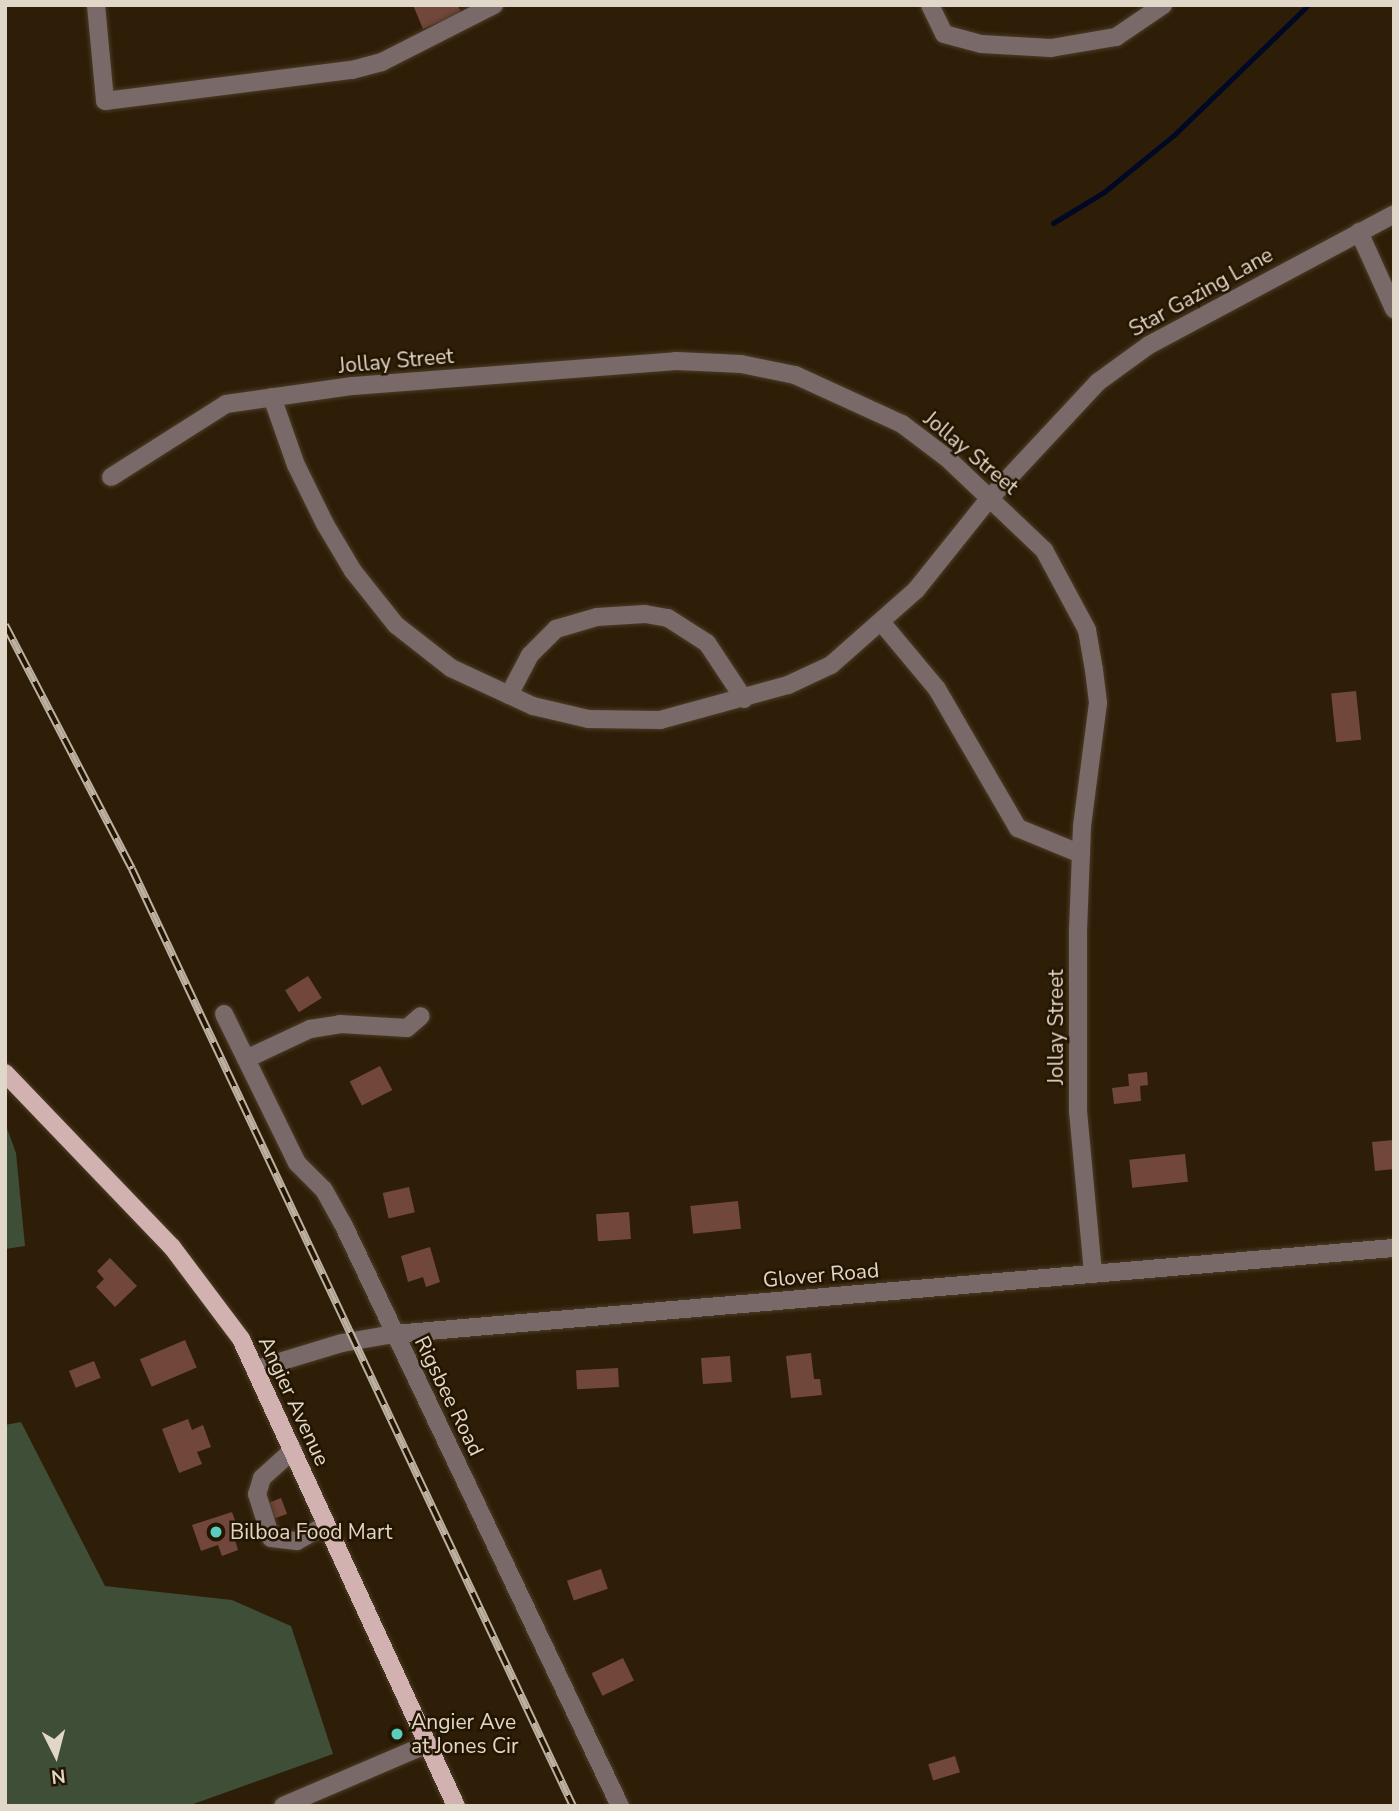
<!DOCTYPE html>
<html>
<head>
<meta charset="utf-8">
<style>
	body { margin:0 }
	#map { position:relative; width:1399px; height:1811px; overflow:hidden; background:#2e1e07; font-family:"Nunito Sans",sans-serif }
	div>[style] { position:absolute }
	.green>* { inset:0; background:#3e4e37 }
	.stream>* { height:5px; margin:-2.5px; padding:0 2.5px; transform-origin:2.5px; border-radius:2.5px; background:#010825 }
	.building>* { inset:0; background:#72473b; transform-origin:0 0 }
	.roads { filter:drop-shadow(0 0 2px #4b3c26) drop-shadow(0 0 2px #4b3c26) }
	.minor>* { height:18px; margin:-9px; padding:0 9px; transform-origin:9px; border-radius:9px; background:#796969 }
	.major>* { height:18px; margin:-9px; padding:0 9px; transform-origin:9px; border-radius:9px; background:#d2b2b1 }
	.rail>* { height:8px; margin-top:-4px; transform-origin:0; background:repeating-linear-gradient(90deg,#241500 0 16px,#bdb2a2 0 32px); box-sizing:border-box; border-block:2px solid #bdb2a2 }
	.dots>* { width:19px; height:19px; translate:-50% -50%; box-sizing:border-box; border:4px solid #241500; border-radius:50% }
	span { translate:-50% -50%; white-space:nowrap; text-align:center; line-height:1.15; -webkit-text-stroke:5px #241500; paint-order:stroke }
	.street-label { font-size:21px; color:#e1d7c9 }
	.poi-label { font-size:21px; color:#e1d7c9 }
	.left { translate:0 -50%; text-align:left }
	.frame { position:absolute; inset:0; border:7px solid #e1d7c9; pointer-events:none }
	.north { position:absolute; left:21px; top:1720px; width:70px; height:70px; -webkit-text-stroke:5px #241500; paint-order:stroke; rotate:174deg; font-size:19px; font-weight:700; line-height:28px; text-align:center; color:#e1d7c9 }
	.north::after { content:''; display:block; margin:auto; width:24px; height:32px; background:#e1d7c9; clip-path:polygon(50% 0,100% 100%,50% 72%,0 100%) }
</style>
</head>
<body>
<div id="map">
	<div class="green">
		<i style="clip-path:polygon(5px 1123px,16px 1153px,25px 1246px,5px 1249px)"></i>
		<i style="clip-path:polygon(21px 1422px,105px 1586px,232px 1600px,291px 1626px,333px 1754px,188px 1806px,5px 1806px,5px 1425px)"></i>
	</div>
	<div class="stream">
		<i style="left:1053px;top:223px;width:60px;rotate:-31.3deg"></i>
		<i style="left:1104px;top:192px;width:92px;rotate:-39.2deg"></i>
		<i style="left:1175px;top:134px;width:185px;rotate:-44.1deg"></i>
	</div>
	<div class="building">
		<i style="clip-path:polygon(413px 5px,458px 5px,461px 13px,423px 29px)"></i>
		<i style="left:1356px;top:691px;width:49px;height:25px;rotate:84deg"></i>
		<i style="left:308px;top:976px;width:26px;height:27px;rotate:58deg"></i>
		<i style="left:380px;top:1066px;width:27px;height:34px;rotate:63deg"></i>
		<i style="clip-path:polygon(1147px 1072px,1148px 1085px,1140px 1086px,1141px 1101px,1114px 1104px,1112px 1088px,1129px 1086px,1128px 1074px)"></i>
		<i style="clip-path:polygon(1394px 1140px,1394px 1169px,1375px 1171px,1372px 1142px)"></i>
		<i style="left:1185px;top:1154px;width:28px;height:56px;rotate:84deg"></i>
		<i style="left:409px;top:1187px;width:26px;height:27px;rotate:77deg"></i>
		<i style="left:738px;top:1201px;width:28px;height:48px;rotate:84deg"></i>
		<i style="left:629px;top:1212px;width:27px;height:33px;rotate:86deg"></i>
		<i style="clip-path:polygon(430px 1247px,440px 1282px,426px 1287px,423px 1277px,408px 1282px,401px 1256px)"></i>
		<i style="clip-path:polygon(110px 1258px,137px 1286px,115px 1307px,96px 1287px,104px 1279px,97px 1271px)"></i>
		<i style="left:185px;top:1340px;width:30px;height:49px;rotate:67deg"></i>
		<i style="clip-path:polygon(811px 1353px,814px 1379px,820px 1379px,822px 1395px,791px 1398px,786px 1356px)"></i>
		<i style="left:730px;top:1356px;width:26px;height:29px;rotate:86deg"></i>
		<i style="left:94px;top:1361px;width:18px;height:27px;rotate:68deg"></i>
		<i style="left:618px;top:1368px;width:19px;height:42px;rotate:87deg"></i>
		<i style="clip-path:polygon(188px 1419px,192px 1430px,203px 1425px,211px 1447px,197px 1452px,202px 1464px,179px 1473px,162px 1429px)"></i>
		<i style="left:281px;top:1498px;width:17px;height:18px;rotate:69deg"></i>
		<i style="clip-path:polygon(232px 1512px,241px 1538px,235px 1540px,238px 1550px,222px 1556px,218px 1545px,201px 1551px,192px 1525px)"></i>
		<i style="left:601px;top:1569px;width:21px;height:36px;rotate:71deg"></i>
		<i style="left:623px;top:1658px;width:25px;height:35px;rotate:64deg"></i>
		<i style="left:955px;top:1756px;width:17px;height:28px;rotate:73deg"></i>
	</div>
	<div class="roads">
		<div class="minor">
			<i style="left:96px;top:5px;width:96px;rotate:84.6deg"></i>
			<i style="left:105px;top:101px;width:249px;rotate:-7.2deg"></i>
			<i style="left:352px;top:70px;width:31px;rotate:-15deg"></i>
			<i style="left:382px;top:62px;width:126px;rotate:-27deg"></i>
			<i style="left:930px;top:5px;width:32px;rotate:64deg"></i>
			<i style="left:944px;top:34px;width:38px;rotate:15deg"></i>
			<i style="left:981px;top:44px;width:70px;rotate:3.3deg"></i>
			<i style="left:1051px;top:48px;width:66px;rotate:-9.6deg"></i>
			<i style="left:1116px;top:37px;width:57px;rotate:-34.2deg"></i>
			<i style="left:1359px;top:232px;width:85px;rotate:65.6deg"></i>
			<i style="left:272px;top:397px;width:72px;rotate:70.6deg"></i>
			<i style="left:296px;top:465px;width:66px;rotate:63.8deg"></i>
			<i style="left:325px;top:524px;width:55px;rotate:59.2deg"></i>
			<i style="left:353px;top:571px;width:69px;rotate:51.5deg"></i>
			<i style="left:396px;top:625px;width:70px;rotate:38deg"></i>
			<i style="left:451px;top:668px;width:90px;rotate:24.9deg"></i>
			<i style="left:533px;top:706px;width:57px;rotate:13.3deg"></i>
			<i style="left:588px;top:719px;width:72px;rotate:0.8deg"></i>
			<i style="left:660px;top:720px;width:133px;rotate:-15.3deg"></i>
			<i style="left:788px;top:685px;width:47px;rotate:-24.9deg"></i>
			<i style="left:831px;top:665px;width:113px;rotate:-41.4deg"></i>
			<i style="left:916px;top:590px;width:117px;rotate:-51.3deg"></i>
			<i style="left:989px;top:499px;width:160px;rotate:-47deg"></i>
			<i style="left:1098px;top:382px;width:63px;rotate:-36deg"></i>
			<i style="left:1149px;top:345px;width:278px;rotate:-28.1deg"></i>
			<i style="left:111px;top:477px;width:136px;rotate:-32.4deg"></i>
			<i style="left:226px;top:404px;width:128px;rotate:-8.1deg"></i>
			<i style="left:353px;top:386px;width:324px;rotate:-4.4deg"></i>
			<i style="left:676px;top:361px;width:65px;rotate:2.6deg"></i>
			<i style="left:741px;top:364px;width:55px;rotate:11.5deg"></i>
			<i style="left:795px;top:375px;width:118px;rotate:24.6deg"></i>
			<i style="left:902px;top:424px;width:56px;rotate:37.1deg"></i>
			<i style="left:947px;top:458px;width:134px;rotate:43.5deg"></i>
			<i style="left:1044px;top:550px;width:91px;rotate:61.7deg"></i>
			<i style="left:1087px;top:630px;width:41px;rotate:80.1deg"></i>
			<i style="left:1094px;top:670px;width:33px;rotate:83deg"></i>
			<i style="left:1098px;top:703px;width:125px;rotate:97.4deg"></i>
			<i style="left:1082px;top:827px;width:102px;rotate:92.2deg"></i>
			<i style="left:1078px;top:929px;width:182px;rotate:90deg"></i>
			<i style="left:1078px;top:1111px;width:164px;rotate:84.7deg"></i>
			<i style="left:882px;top:623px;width:86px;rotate:50.2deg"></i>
			<i style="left:937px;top:689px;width:161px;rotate:59.8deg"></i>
			<i style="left:1018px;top:828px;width:68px;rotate:22.4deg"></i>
			<i style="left:509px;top:695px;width:45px;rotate:-62.3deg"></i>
			<i style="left:530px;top:655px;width:37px;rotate:-45deg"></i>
			<i style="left:556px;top:629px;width:43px;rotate:-16.3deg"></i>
			<i style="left:597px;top:617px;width:48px;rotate:-3.6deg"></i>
			<i style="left:645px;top:614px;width:23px;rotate:10deg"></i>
			<i style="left:668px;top:618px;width:46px;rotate:32.7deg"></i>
			<i style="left:707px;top:643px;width:67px;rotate:56.5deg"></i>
			<i style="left:224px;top:1014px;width:166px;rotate:63.9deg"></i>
			<i style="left:297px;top:1163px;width:38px;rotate:45deg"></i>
			<i style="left:324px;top:1190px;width:39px;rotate:61deg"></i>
			<i style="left:343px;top:1224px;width:645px;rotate:64.55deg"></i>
			<i style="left:246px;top:1059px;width:71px;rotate:-25.1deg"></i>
			<i style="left:310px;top:1029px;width:30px;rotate:-9deg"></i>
			<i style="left:340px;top:1024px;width:67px;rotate:3.4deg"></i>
			<i style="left:407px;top:1028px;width:18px;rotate:-41deg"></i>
			<i style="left:256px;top:1369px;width:90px;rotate:-16.8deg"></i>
			<i style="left:342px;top:1343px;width:53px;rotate:-9.8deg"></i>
			<i style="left:394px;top:1334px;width:1004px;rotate:-4.92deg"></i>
			<i style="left:293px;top:1450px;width:42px;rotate:137.9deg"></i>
			<i style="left:262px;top:1478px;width:17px;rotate:107deg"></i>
			<i style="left:257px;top:1494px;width:46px;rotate:72.3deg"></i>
			<i style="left:271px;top:1538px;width:26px;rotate:7deg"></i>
			<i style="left:297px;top:1541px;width:33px;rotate:-29deg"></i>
			<i style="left:283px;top:1806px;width:158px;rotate:-23.2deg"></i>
		</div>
		<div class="major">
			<i style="left:5px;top:1073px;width:241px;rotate:46.2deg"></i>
			<i style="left:172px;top:1247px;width:115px;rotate:53.1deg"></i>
			<i style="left:241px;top:1339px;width:514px;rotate:65.28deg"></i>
		</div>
	</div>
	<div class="rail">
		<i style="left:5px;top:625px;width:275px;rotate:62.5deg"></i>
		<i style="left:132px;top:869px;width:1036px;rotate:64.8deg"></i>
	</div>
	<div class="dots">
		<i style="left:216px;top:1532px;background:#5acebd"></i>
		<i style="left:397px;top:1734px;background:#5acebd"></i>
	</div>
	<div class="street-label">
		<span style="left:1201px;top:292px;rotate:-29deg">Star Gazing Lane</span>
		<span style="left:396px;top:361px;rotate:-5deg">Jollay Street</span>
		<span style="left:971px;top:453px;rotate:40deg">Jollay Street</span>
		<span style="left:1056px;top:1027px;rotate:-90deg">Jollay Street</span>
		<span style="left:821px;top:1275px;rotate:-5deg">Glover Road</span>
		<span style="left:449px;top:1396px;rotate:64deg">Rigsbee Road</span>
		<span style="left:294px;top:1401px;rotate:65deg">Angier Avenue</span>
	</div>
	<div class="poi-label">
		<span class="left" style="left:230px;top:1532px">Bilboa Food Mart</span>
		<span class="left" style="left:411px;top:1734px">Angier Ave<br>at Jones Cir</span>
	</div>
	<div class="frame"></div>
	<div class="north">N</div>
</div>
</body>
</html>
